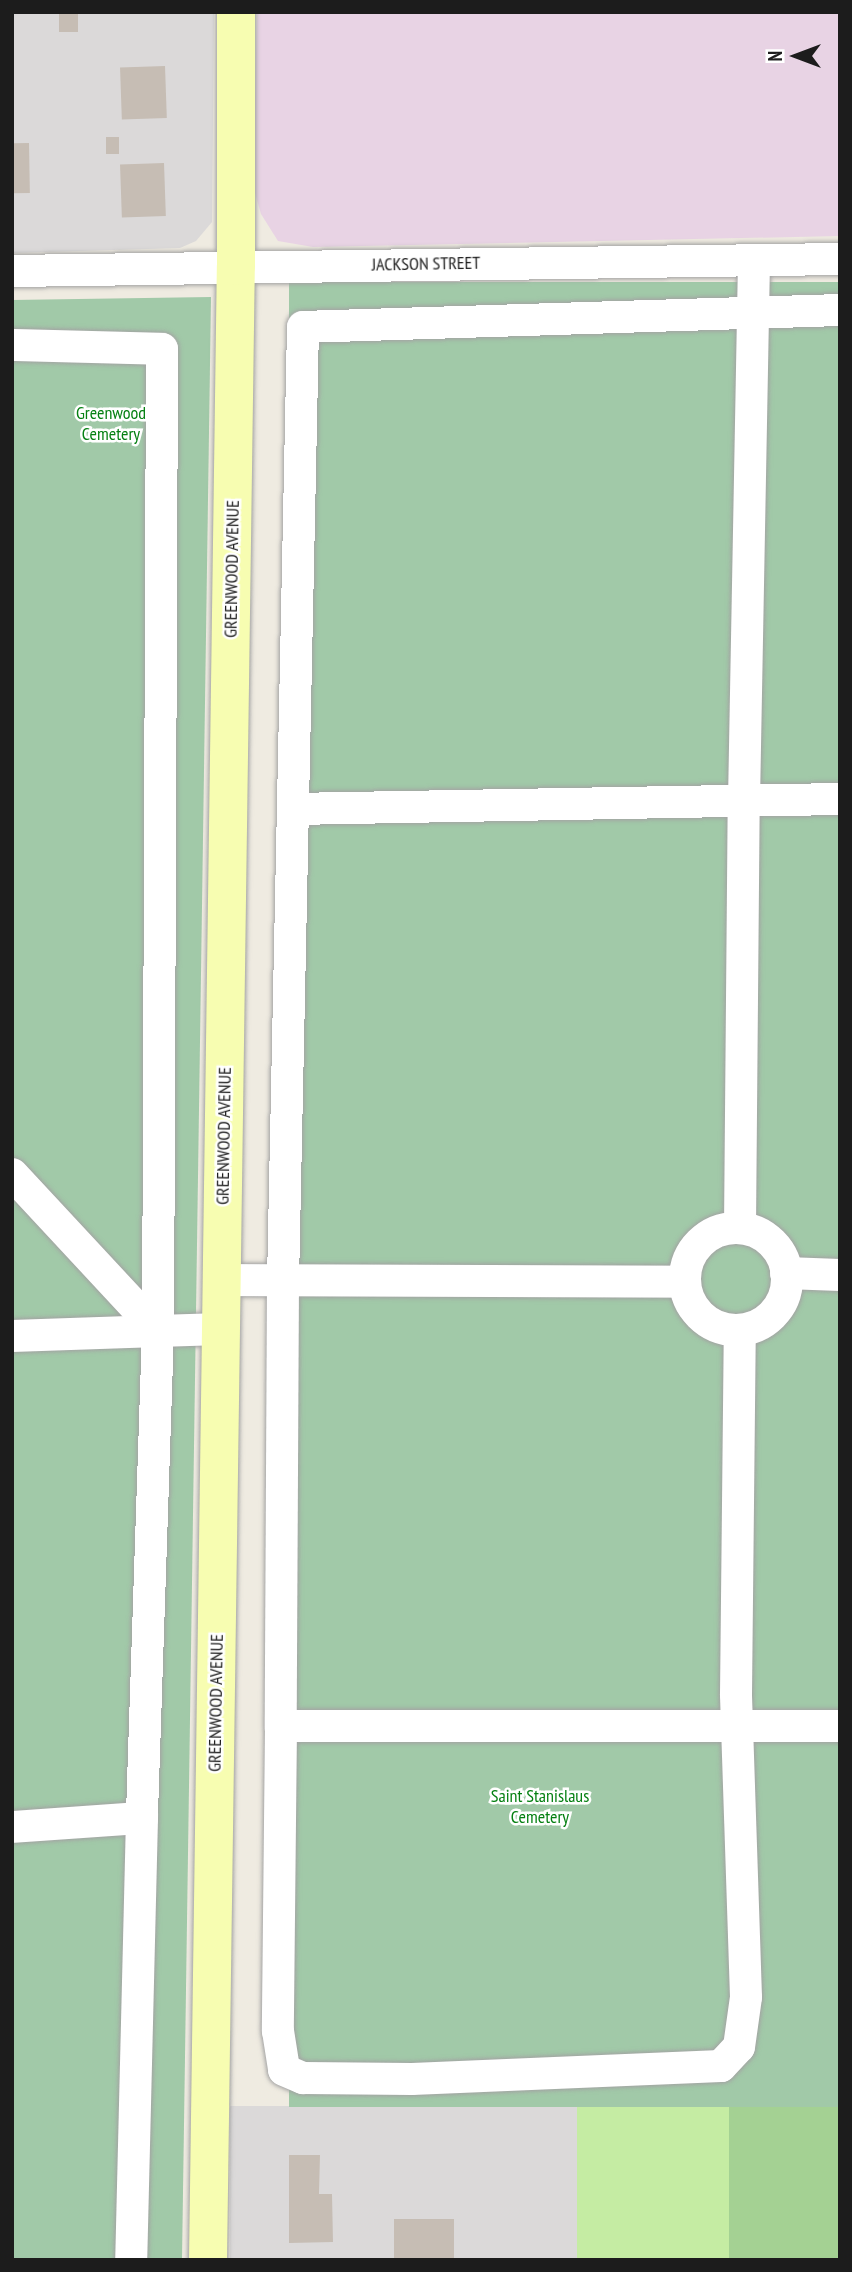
<!DOCTYPE html>
<html>
<head>
<meta charset="utf-8">
<style>
	body { margin:0 }
	#map { position:relative; width:852px; height:2272px; overflow:hidden; background:#efebe1; font-family:"PT Sans Narrow",sans-serif }
	div>[style] { position:absolute }
	.residential>* { inset:0; background:#dbd9d9; transform-origin:0 0 }
	.industrial>* { inset:0; background:#e8d3e4 }
	.grass>* { inset:0; background:#c5eca3; transform-origin:0 0 }
	.forest>* { inset:0; background:#a4d193; transform-origin:0 0 }
	.cemetery>* { inset:0; background:#a1c9a8; transform-origin:0 0 }
	.building>* { inset:0; background:#c6bdb4; transform-origin:0 0 }
	.roads { filter:drop-shadow(0 0 2px #a3a3a3) drop-shadow(0 0 2px #a3a3a3) }
	.street>* { height:32px; margin:-16px; padding:0 16px; transform-origin:16px; border-radius:16px; background:#fff }
	.street>.ring { margin:-16px; padding:0; box-sizing:content-box; background:none; border:32px solid #fff; border-radius:50% }
	.secondary>* { height:38px; margin:-19px; padding:0 19px; transform-origin:19px; border-radius:19px; background:#f7fdb1 }
	span { translate:-50% -50%; white-space:nowrap; text-align:center; line-height:1.15; -webkit-text-stroke:5px #fff; paint-order:stroke }
	.street-label { font-size:18px; color:#1c1c1c }
	.park-label { font-size:18px; color:#058012 }
	.frame { position:absolute; inset:0; border:14px solid #1c1c1c; pointer-events:none }
	.north { position:absolute; left:761px; top:21px; width:70px; height:70px; -webkit-text-stroke:5px #fff; paint-order:stroke; rotate:270deg; font-size:19px; font-weight:700; line-height:28px; text-align:center; color:#1c1c1c }
	.north::after { content:''; display:block; margin:auto; width:24px; height:32px; background:#1c1c1c; clip-path:polygon(50% 0,100% 100%,50% 72%,0 100%) }
</style>
</head>
<body>
<div id="map">
	<div class="residential">
		<i style="clip-path:polygon(12px 12px,214px 12px,212px 222px,196px 241px,180px 248px,12px 253px)"></i>
		<i style="left:230px;top:2106px;width:347px;height:154px"></i>
	</div>
	<div class="industrial">
		<i style="clip-path:polygon(257px 12px,840px 12px,840px 236px,313px 247px,278px 241px,261px 214px,253px 186px)"></i>
	</div>
	<div class="grass">
		<i style="left:577px;top:2106px;width:152px;height:155px"></i>
	</div>
	<div class="forest">
		<i style="left:729px;top:2107px;width:111px;height:153px"></i>
	</div>
	<div class="cemetery">
		<i style="left:289px;top:282px;width:551px;height:1825px"></i>
		<i style="clip-path:polygon(211px 297px,182px 2260px,12px 2260px,12px 300px)"></i>
	</div>
	<div class="building">
		<i style="left:59px;top:12px;width:19px;height:20px"></i>
		<i style="left:165px;top:66px;width:52px;height:45px;rotate:88deg"></i>
		<i style="left:119px;top:137px;width:17px;height:13px;rotate:90deg"></i>
		<i style="left:29px;top:143px;width:50px;height:17px;rotate:89deg"></i>
		<i style="left:164px;top:163px;width:53px;height:44px;rotate:88deg"></i>
		<i style="clip-path:polygon(289px 2155px,320px 2155px,319px 2194px,332px 2194px,333px 2242px,289px 2243px)"></i>
		<i style="left:394px;top:2219px;width:60px;height:39px"></i>
	</div>
	<div class="roads">
		<div class="street">
			<i style="left:12px;top:271px;width:828px;rotate:-0.83deg"></i>
			<i style="left:840px;top:310px;width:537px;rotate:178.19deg"></i>
			<i style="left:303px;top:327px;width:953px;rotate:91.2deg"></i>
			<i style="left:283px;top:1280px;width:446px;rotate:90.3deg"></i>
			<i style="left:281px;top:1726px;width:559px"></i>
			<i style="left:12px;top:345px;width:150px;rotate:1.5deg"></i>
			<i style="left:162px;top:349px;width:982px;rotate:90.23deg"></i>
			<i style="left:293px;top:809px;width:547px;rotate:-1.05deg"></i>
			<i style="left:12px;top:1174px;width:214px;rotate:47.1deg"></i>
			<i style="left:158px;top:1331px;width:63px;rotate:-1.8deg"></i>
			<i style="left:740px;top:1228px;width:427px;rotate:-89.5deg"></i>
			<i style="left:744px;top:801px;width:541px;rotate:-88.94deg"></i>
			<i class="ring" style="left:685px;top:1228px;width:70px;height:70px"></i>
			<i style="left:786px;top:1273px;width:54px;rotate:2.1deg"></i>
			<i style="left:222px;top:1280px;width:463px;rotate:0.2deg"></i>
			<i style="left:12px;top:1336px;width:146px;rotate:-2deg"></i>
			<i style="left:158px;top:1331px;width:487px;rotate:91.9deg"></i>
			<i style="left:281px;top:1726px;width:305px;rotate:90.6deg"></i>
			<i style="left:278px;top:2031px;width:39px;rotate:81deg"></i>
			<i style="left:284px;top:2070px;width:21px;rotate:23deg"></i>
			<i style="left:303px;top:2078px;width:109px;rotate:0.5deg"></i>
			<i style="left:412px;top:2079px;width:309px;rotate:-2.4deg"></i>
			<i style="left:721px;top:2066px;width:26px;rotate:-47deg"></i>
			<i style="left:739px;top:2047px;width:50px;rotate:-82deg"></i>
			<i style="left:746px;top:1997px;width:303px;rotate:-91.9deg"></i>
			<i style="left:736px;top:1694px;width:364px;rotate:-89.4deg"></i>
			<i style="left:12px;top:1827px;width:130px;rotate:-4deg"></i>
			<i style="left:142px;top:1818px;width:442px;rotate:91.4deg"></i>
		</div>
		<div class="secondary">
			<i style="left:208px;top:2260px;width:1994px;rotate:-89.2deg"></i>
			<i style="left:236px;top:266px;width:254px;rotate:-90deg"></i>
		</div>
	</div>
	<div class="street-label">
		<span style="left:426px;top:264px;rotate:-1deg">JACKSON STREET</span>
		<span style="left:232px;top:569px;rotate:-89deg">GREENWOOD AVENUE</span>
		<span style="left:224px;top:1136px;rotate:-89deg">GREENWOOD AVENUE</span>
		<span style="left:216px;top:1703px;rotate:-89deg">GREENWOOD AVENUE</span>
	</div>
	<div class="park-label">
		<span style="left:111px;top:424px">Greenwood<br>Cemetery</span>
		<span style="left:540px;top:1807px">Saint Stanislaus<br>Cemetery</span>
	</div>
	<div class="frame"></div>
	<div class="north">N</div>
</div>
</body>
</html>
